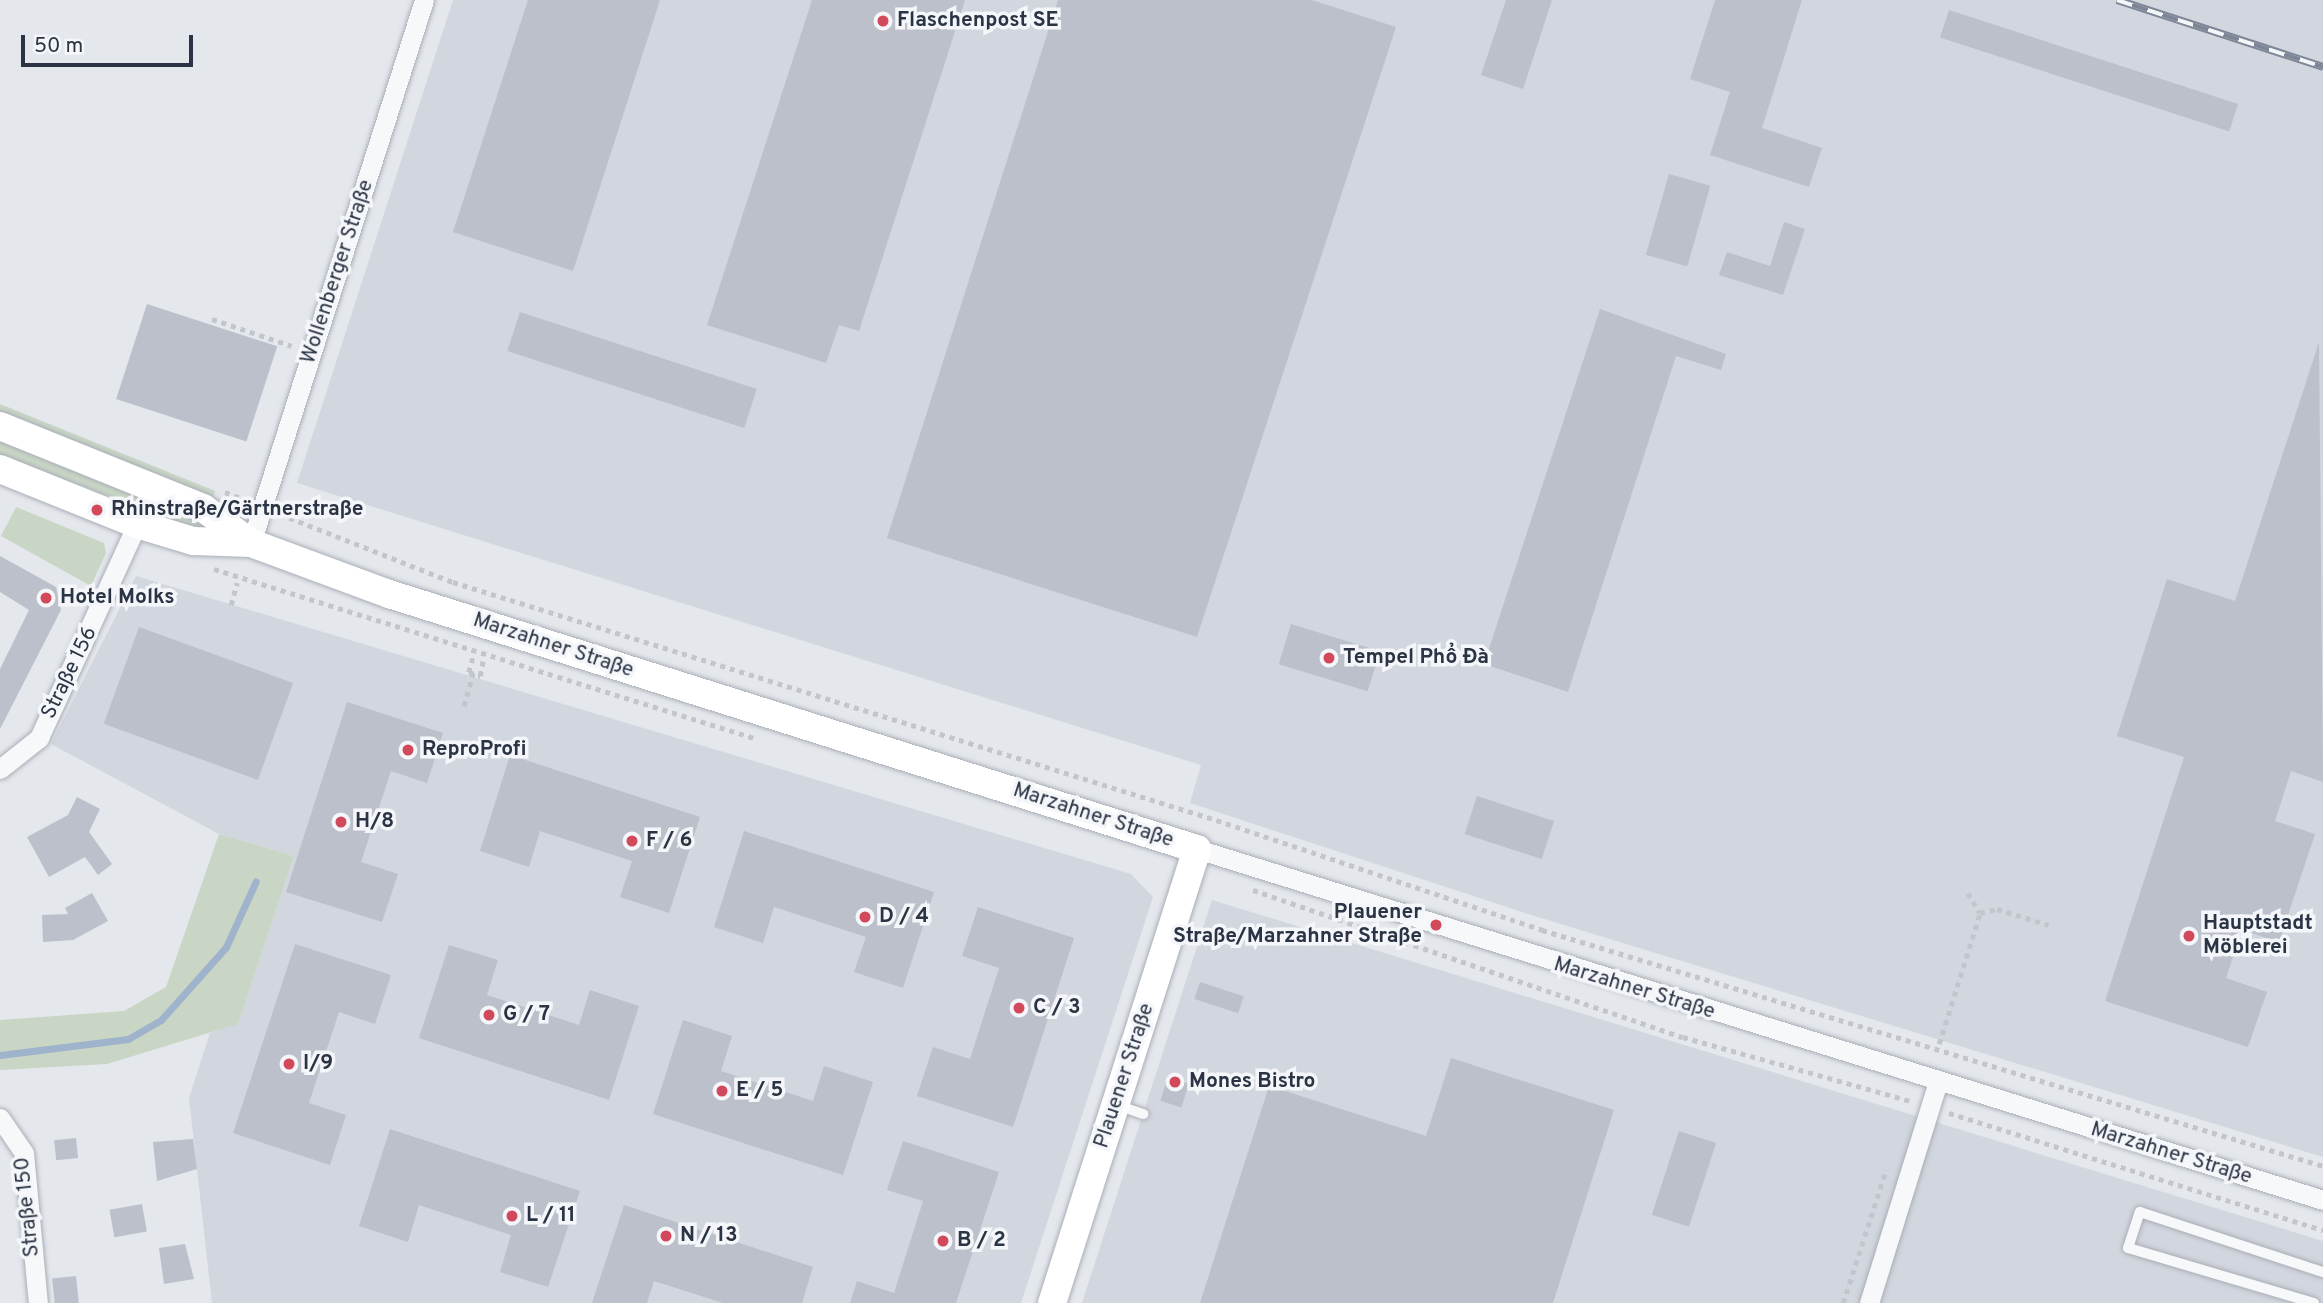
<!DOCTYPE html>
<html>
<head>
<meta charset="utf-8">
<style>
	body { margin:0 }
	#map { position:relative; width:2323px; height:1303px; overflow:hidden; background:#e4e7ec; font-family:Overpass,sans-serif }
	div>[style] { position:absolute }
	.built>* { inset:0; background:#d2d6de }
	.green>* { inset:0; background:#c9d6c5; transform-origin:0 0 }
	.stream>* { height:7px; margin:-3.5px; padding:0 3.5px; transform-origin:3.5px; border-radius:3.5px; background:#9fb4cc }
	.building>* { inset:0; background:#bbc0ca; transform-origin:0 0 }
	.path>* { height:4.5px; margin-top:-2.25px; transform-origin:0; background:repeating-linear-gradient(90deg,#c2c5cb 0 5px,transparent 0 10px) }
	.roads { filter:drop-shadow(0 0 2px #a9aeb7) drop-shadow(0 0 2px #a9aeb7) }
	.lane>* { height:10px; margin:-5px; padding:0 5px; transform-origin:5px; border-radius:5px; background:#f7f8fa }
	.street>* { height:19px; margin:-9.5px; padding:0 9.5px; transform-origin:9.5px; border-radius:9.5px; background:#f7f8fa }
	.secondary>* { height:28px; margin:-14px; padding:0 14px; transform-origin:14px; border-radius:14px; background:#fff }
	.rail>* { height:8px; margin-top:-4px; transform-origin:0; background:repeating-linear-gradient(90deg,#f4f6f9 0 16px,#7d8696 0 32px); box-sizing:border-box; border-block:2px solid #7d8696 }
	.dots>* { width:19px; height:19px; translate:-50% -50%; box-sizing:border-box; border:4px solid #f4f6f9; border-radius:50% }
	span { translate:-50% -50%; white-space:nowrap; text-align:center; line-height:1.15; -webkit-text-stroke:7px #f4f6f9; paint-order:stroke }
	.poi-label { font-size:21px; color:#2b3445; font-weight:700 }
	.left { translate:0 -50%; text-align:left }
	.right { translate:-100% -50%; text-align:right }
	.street-label { font-size:21px; color:#2b3445 }
	.scale { position:absolute; left:21px; top:35px; width:172px; height:32px; box-sizing:border-box; border:4px solid #2b3445; border-top:0; padding-left:9px; font-size:21px; line-height:24px; white-space:nowrap; color:#2b3445; -webkit-text-stroke:5px #f4f6f9; paint-order:stroke }
</style>
</head>
<body>
<div id="map">
	<div class="built">
		<i style="clip-path:polygon(453px 0,2323px 0,2323px 1157px,1528px 914px,1190px 803px,1201px 765px,297px 483px)"></i>
		<i style="clip-path:polygon(136px 576px,1131px 874px,1153px 897px,1021px 1303px,212px 1303px,189px 1098px,210px 1033px,238px 1023px,294px 856px,219px 834px,51px 744px)"></i>
		<i style="clip-path:polygon(1212px 900px,2323px 1241px,2323px 1303px,1082px 1303px)"></i>
	</div>
	<div class="green">
		<i style="left:0;top:404px;width:232px;height:7px;rotate:22deg"></i>
		<i style="clip-path:polygon(0 435px,203px 517px,198px 529px,0 456px)"></i>
		<i style="clip-path:polygon(16px 507px,104px 543px,106px 553px,91px 586px,1px 536px)"></i>
		<i style="clip-path:polygon(219px 834px,294px 856px,238px 1024px,107px 1064px,0 1070px,0 1020px,124px 1011px,166px 987px)"></i>
	</div>
	<div class="stream">
		<i style="left:0;top:1055px;width:129px;rotate:-7.1deg"></i>
		<i style="left:128px;top:1039px;width:38px;rotate:-30deg"></i>
		<i style="left:161px;top:1020px;width:98px;rotate:-48.3deg"></i>
		<i style="left:226px;top:947px;width:72px;rotate:-65.6deg"></i>
	</div>
	<div class="building">
		<i style="clip-path:polygon(528px 0,660px 0,573px 271px,453px 232px)"></i>
		<i style="clip-path:polygon(812px 0,965px 0,859px 331px,839px 325px,826px 363px,707px 325px)"></i>
		<i style="clip-path:polygon(1058px 0,1312px 0,1396px 27px,1197px 637px,887px 538px)"></i>
		<i style="clip-path:polygon(1506px 0,1552px 0,1523px 89px,1481px 75px)"></i>
		<i style="clip-path:polygon(1715px 0,1802px 0,1762px 128px,1822px 148px,1809px 187px,1710px 155px,1730px 92px,1690px 79px)"></i>
		<i style="left:1949px;top:10px;width:304px;height:29px;rotate:18deg"></i>
		<i style="left:1669px;top:174px;width:43px;height:84px;rotate:16deg"></i>
		<i style="clip-path:polygon(1784px 222px,1805px 229px,1783px 295px,1719px 275px,1727px 252px,1770px 266px)"></i>
		<i style="left:147px;top:304px;width:137px;height:100px;rotate:18deg"></i>
		<i style="clip-path:polygon(1600px 309px,1726px 354px,1721px 370px,1676px 356px,1568px 692px,1484px 664px)"></i>
		<i style="left:520px;top:312px;width:249px;height:41px;rotate:18deg"></i>
		<i style="clip-path:polygon(2319px 342px,2323px 782px,2291px 771px,2275px 821px,2315px 834px,2279px 942px,2242px 930px,2226px 978px,2267px 992px,2248px 1047px,2105px 1001px,2184px 757px,2117px 736px,2167px 579px,2235px 601px)"></i>
		<i style="clip-path:polygon(0 556px,56px 587px,61px 610px,0 729px,0 669px,29px 610px,0 592px)"></i>
		<i style="left:1291px;top:624px;width:93px;height:42px;rotate:17deg"></i>
		<i style="left:139px;top:627px;width:164px;height:103px;rotate:20deg"></i>
		<i style="clip-path:polygon(347px 702px,443px 733px,427px 783px,391px 771px,361px 862px,398px 874px,382px 922px,286px 892px)"></i>
		<i style="clip-path:polygon(510px 755px,700px 817px,669px 913px,620px 897px,632px 861px,540px 831px,529px 867px,480px 851px)"></i>
		<i style="left:1477px;top:796px;width:81px;height:40px;rotate:18deg"></i>
		<i style="clip-path:polygon(77px 797px,100px 809px,89px 832px,112px 864px,98px 875px,85px 857px,49px 877px,27px 837px,68px 815px)"></i>
		<i style="clip-path:polygon(744px 831px,934px 892px,903px 988px,854px 972px,866px 937px,774px 907px,763px 943px,714px 927px)"></i>
		<i style="clip-path:polygon(92px 893px,108px 921px,73px 940px,43px 942px,42px 915px,68px 914px,65px 908px)"></i>
		<i style="clip-path:polygon(978px 907px,1074px 938px,1013px 1127px,917px 1096px,933px 1047px,970px 1059px,999px 968px,962px 956px)"></i>
		<i style="clip-path:polygon(295px 944px,391px 975px,375px 1024px,339px 1012px,309px 1103px,346px 1115px,330px 1165px,233px 1133px)"></i>
		<i style="clip-path:polygon(449px 945px,498px 960px,487px 995px,579px 1025px,590px 990px,639px 1006px,609px 1100px,419px 1038px)"></i>
		<i style="left:1200px;top:982px;width:46px;height:18px;rotate:18deg"></i>
		<i style="clip-path:polygon(683px 1020px,732px 1036px,721px 1071px,813px 1101px,824px 1066px,873px 1082px,843px 1175px,653px 1114px)"></i>
		<i style="clip-path:polygon(1451px 1058px,1614px 1110px,1553px 1303px,1200px 1303px,1269px 1086px,1426px 1136px)"></i>
		<i style="left:1168px;top:1077px;width:22px;height:25px;rotate:18deg"></i>
		<i style="clip-path:polygon(390px 1129px,580px 1191px,548px 1287px,500px 1272px,511px 1235px,419px 1205px,408px 1242px,359px 1226px)"></i>
		<i style="left:1679px;top:1131px;width:39px;height:88px;rotate:18deg"></i>
		<i style="left:76px;top:1138px;width:20px;height:22px;rotate:84deg"></i>
		<i style="clip-path:polygon(193px 1139px,197px 1169px,157px 1181px,153px 1142px)"></i>
		<i style="clip-path:polygon(903px 1141px,999px 1172px,956px 1303px,850px 1303px,857px 1281px,894px 1293px,923px 1201px,887px 1190px)"></i>
		<i style="left:142px;top:1204px;width:28px;height:33px;rotate:80deg"></i>
		<i style="clip-path:polygon(624px 1205px,813px 1267px,802px 1303px,723px 1303px,654px 1281px,647px 1303px,592px 1303px)"></i>
		<i style="clip-path:polygon(185px 1244px,194px 1279px,164px 1284px,159px 1248px)"></i>
		<i style="left:76px;top:1276px;width:27px;height:24px;rotate:84deg"></i>
	</div>
	<div class="path">
		<i style="left:212px;top:319px;width:84px;rotate:18.6deg"></i>
		<i style="left:225px;top:492px;width:22px;rotate:21deg"></i>
		<i style="left:280px;top:514px;width:186px;rotate:21.5deg"></i>
		<i style="left:453px;top:582px;width:790px;rotate:17.31deg"></i>
		<i style="left:1207px;top:817px;width:354px;rotate:18.6deg"></i>
		<i style="left:1542px;top:930px;width:816px;rotate:16.81deg"></i>
		<i style="left:214px;top:569px;width:569px;rotate:17.38deg"></i>
		<i style="left:231px;top:605px;width:23px;rotate:-75deg"></i>
		<i style="left:473px;top:658px;width:15px;rotate:106deg"></i>
		<i style="left:469px;top:672px;width:12px;rotate:20deg"></i>
		<i style="left:480px;top:676px;width:15px;rotate:-79deg"></i>
		<i style="left:464px;top:706px;width:34px;rotate:-75deg"></i>
		<i style="left:1253px;top:890px;width:454px;rotate:18.9deg"></i>
		<i style="left:1683px;top:1037px;width:236px;rotate:15.7deg"></i>
		<i style="left:1968px;top:893px;width:23px;rotate:59deg"></i>
		<i style="left:1980px;top:913px;width:17px;rotate:-13deg"></i>
		<i style="left:1997px;top:909px;width:54px;rotate:17.1deg"></i>
		<i style="left:1939px;top:1044px;width:137px;rotate:-72.6deg"></i>
		<i style="left:1949px;top:1113px;width:392px;rotate:17.4deg"></i>
		<i style="left:1843px;top:1303px;width:140px;rotate:-72.1deg"></i>
	</div>
	<div class="roads">
		<div class="lane">
			<i style="left:1117px;top:1105px;width:28px;rotate:19deg"></i>
			<i style="left:2314px;top:1303px;width:194px;rotate:-163.5deg"></i>
			<i style="left:2128px;top:1248px;width:38px;rotate:-72deg"></i>
			<i style="left:2140px;top:1212px;width:193px;rotate:18.2deg"></i>
		</div>
		<div class="street">
			<i style="left:251px;top:543px;width:570px;rotate:-72.33deg"></i>
			<i style="left:0;top:769px;width:50px;rotate:-38.5deg"></i>
			<i style="left:39px;top:738px;width:235px;rotate:-65.4deg"></i>
			<i style="left:1197px;top:849px;width:1179px;rotate:17.31deg"></i>
			<i style="left:0;top:1118px;width:42px;rotate:55.6deg"></i>
			<i style="left:24px;top:1153px;width:151px;rotate:84.7deg"></i>
			<i style="left:1869px;top:1303px;width:228px;rotate:-72.7deg"></i>
		</div>
		<div class="secondary">
			<i style="left:0;top:426px;width:219px;rotate:22deg"></i>
			<i style="left:203px;top:508px;width:59px;rotate:36.1deg"></i>
			<i style="left:0;top:469px;width:148px;rotate:21.9deg"></i>
			<i style="left:137px;top:524px;width:59px;rotate:16.9deg"></i>
			<i style="left:193px;top:541px;width:58px;rotate:2deg"></i>
			<i style="left:251px;top:543px;width:147px;rotate:20.3deg"></i>
			<i style="left:389px;top:594px;width:847px;rotate:17.52deg"></i>
			<i style="left:1197px;top:849px;width:477px;rotate:107.7deg"></i>
		</div>
	</div>
	<div class="rail">
		<i style="left:2117px;top:0;width:217px;rotate:18deg"></i>
	</div>
	<div class="dots">
		<i style="left:883px;top:21px;background:#d1495b"></i>
		<i style="left:97px;top:510px;background:#d1495b"></i>
		<i style="left:46px;top:598px;background:#d1495b"></i>
		<i style="left:1329px;top:658px;background:#d1495b"></i>
		<i style="left:408px;top:750px;background:#d1495b"></i>
		<i style="left:341px;top:822px;background:#d1495b"></i>
		<i style="left:632px;top:841px;background:#d1495b"></i>
		<i style="left:865px;top:917px;background:#d1495b"></i>
		<i style="left:1436px;top:925px;background:#d1495b"></i>
		<i style="left:2189px;top:936px;background:#d1495b"></i>
		<i style="left:1019px;top:1008px;background:#d1495b"></i>
		<i style="left:489px;top:1015px;background:#d1495b"></i>
		<i style="left:289px;top:1064px;background:#d1495b"></i>
		<i style="left:1175px;top:1082px;background:#d1495b"></i>
		<i style="left:722px;top:1091px;background:#d1495b"></i>
		<i style="left:512px;top:1216px;background:#d1495b"></i>
		<i style="left:666px;top:1236px;background:#d1495b"></i>
		<i style="left:943px;top:1241px;background:#d1495b"></i>
	</div>
	<div class="poi-label">
		<span class="left" style="left:897px;top:21px">Flaschenpost SE</span>
		<span class="left" style="left:111px;top:510px">Rhinstraße/Gärtnerstraße</span>
		<span class="left" style="left:60px;top:598px">Hotel Molks</span>
		<span class="left" style="left:1343px;top:658px">Tempel Phổ Đà</span>
		<span class="left" style="left:422px;top:750px">ReproProfi</span>
		<span class="left" style="left:355px;top:822px">H/8</span>
		<span class="left" style="left:646px;top:841px">F / 6</span>
		<span class="right" style="left:1422px;top:925px">Plauener<br>Straße/Marzahner Straße</span>
		<span class="left" style="left:879px;top:917px">D / 4</span>
		<span class="left" style="left:2203px;top:936px">Hauptstadt<br>Möblerei</span>
		<span class="left" style="left:1033px;top:1008px">C / 3</span>
		<span class="left" style="left:503px;top:1015px">G / 7</span>
		<span class="left" style="left:303px;top:1064px">I/9</span>
		<span class="left" style="left:1189px;top:1082px">Mones Bistro</span>
		<span class="left" style="left:736px;top:1091px">E / 5</span>
		<span class="left" style="left:526px;top:1216px">L / 11</span>
		<span class="left" style="left:680px;top:1236px">N / 13</span>
		<span class="left" style="left:957px;top:1241px">B / 2</span>
	</div>
	<div class="street-label">
		<span style="left:338px;top:272px;rotate:-72deg">Wollenberger Straße</span>
		<span style="left:553px;top:646px;rotate:18deg">Marzahner Straße</span>
		<span style="left:70px;top:673px;rotate:-64deg">Straße 156</span>
		<span style="left:1093px;top:816px;rotate:18deg">Marzahner Straße</span>
		<span style="left:1634px;top:989px;rotate:17deg">Marzahner Straße</span>
		<span style="left:1125px;top:1076px;rotate:-72deg">Plauener Straße</span>
		<span style="left:2171px;top:1154px;rotate:17deg">Marzahner Straße</span>
		<span style="left:28px;top:1207px;rotate:-96deg">Straße 150</span>
	</div>
	<div class="scale">50 m</div>
</div>
</body>
</html>
